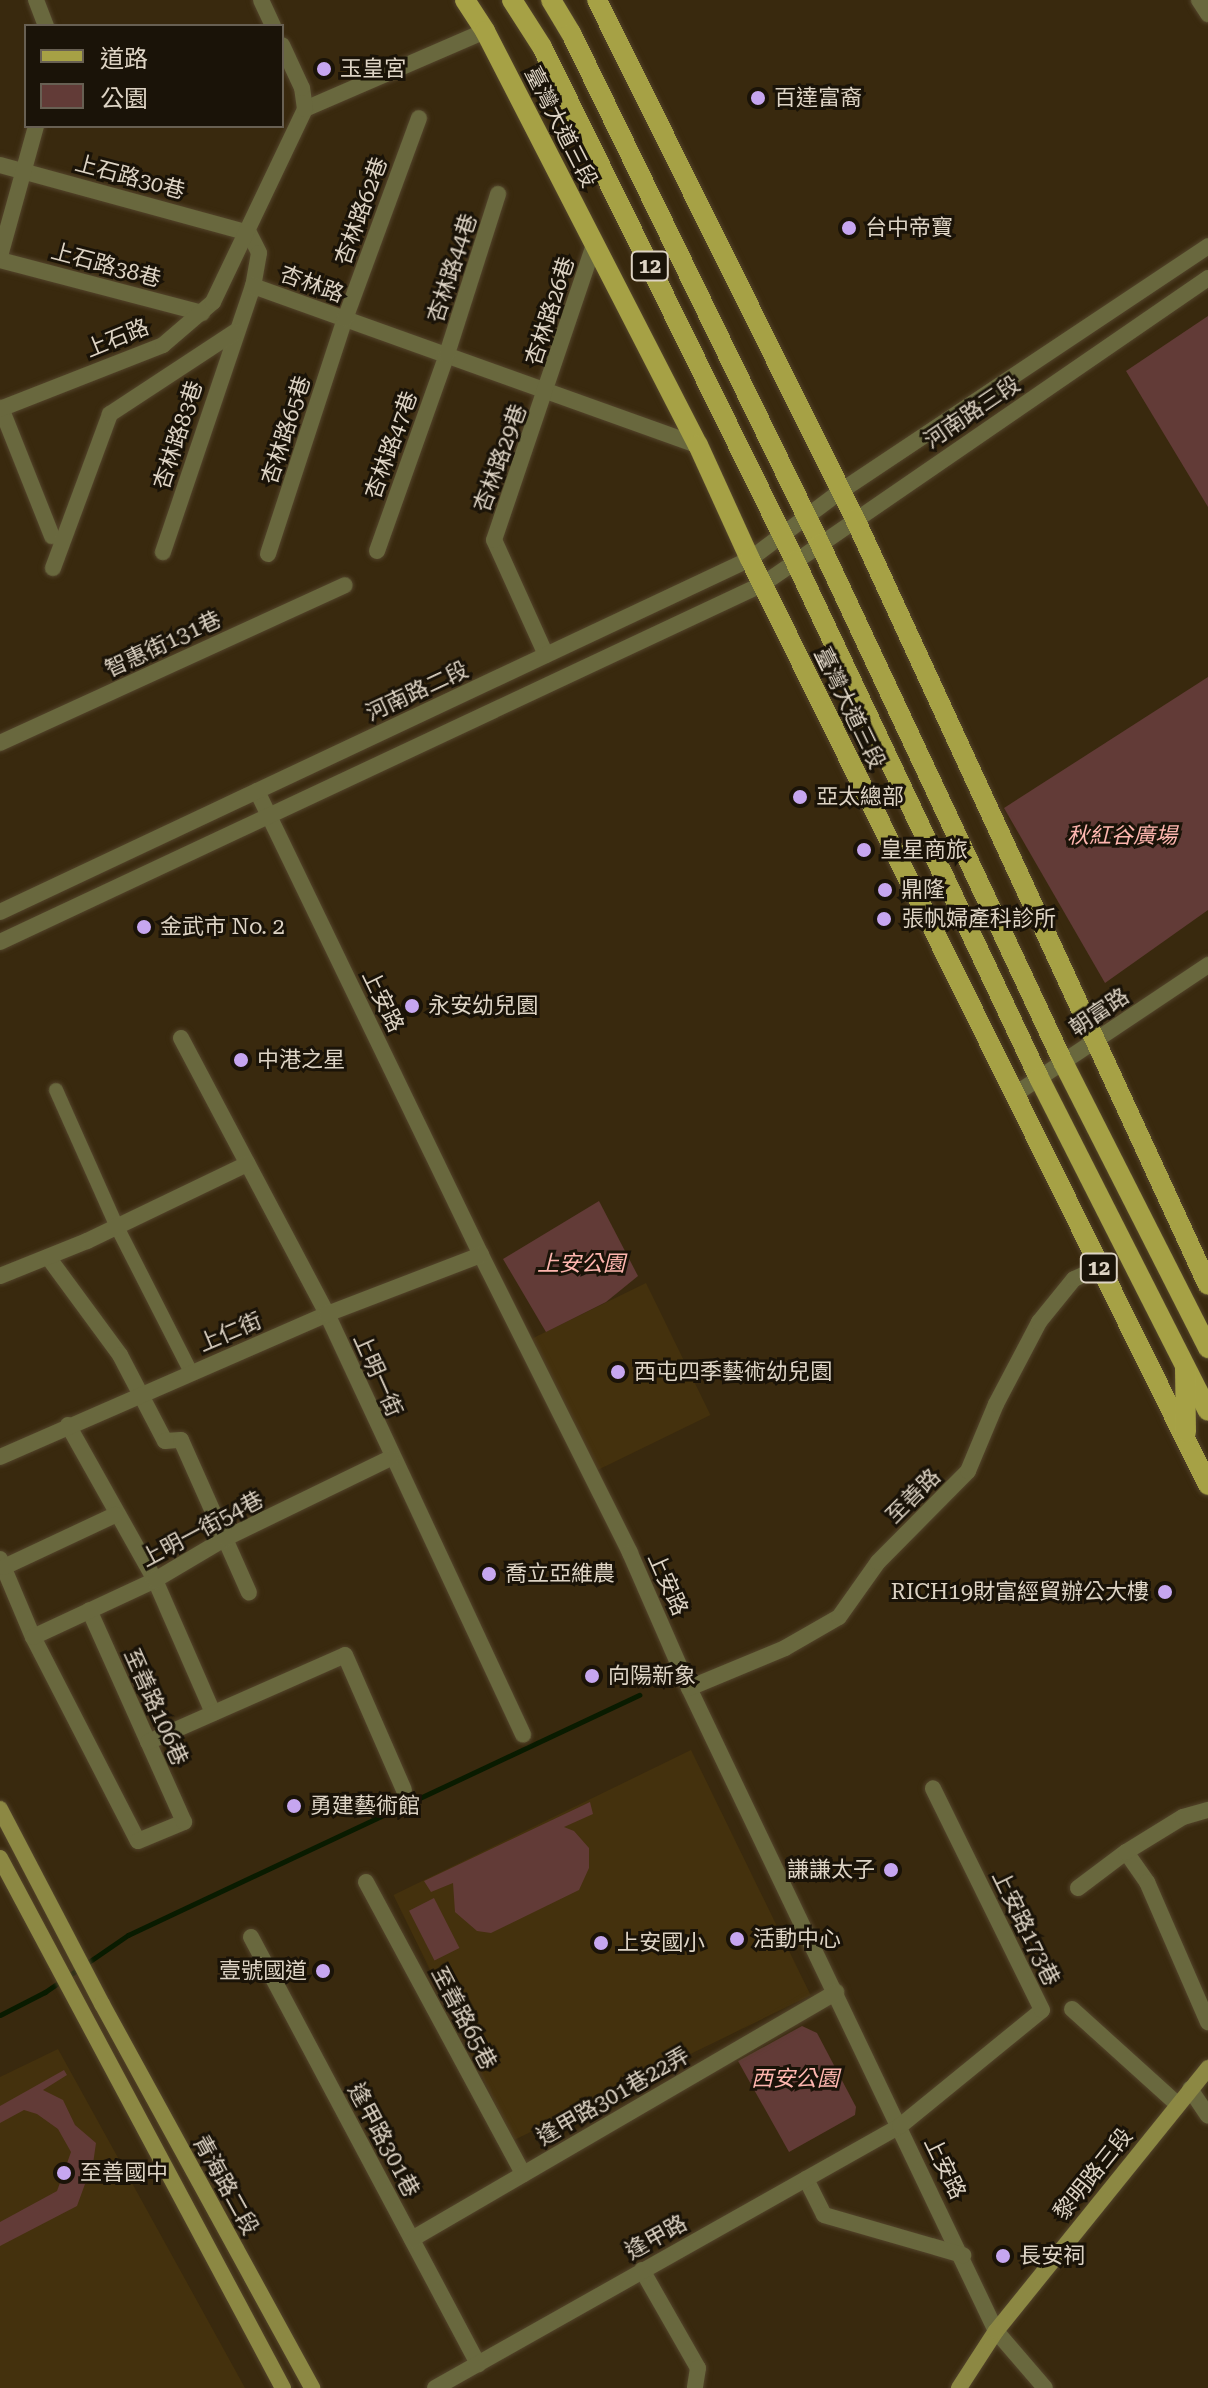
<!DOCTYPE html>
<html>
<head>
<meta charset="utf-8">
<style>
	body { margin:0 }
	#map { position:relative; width:1208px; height:2388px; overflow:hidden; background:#39290e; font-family:"Roboto Serif","Noto Sans TC",serif }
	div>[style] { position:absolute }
	.built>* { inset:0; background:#44310d; transform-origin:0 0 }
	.green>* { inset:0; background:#623b37; transform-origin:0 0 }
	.stream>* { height:5px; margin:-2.5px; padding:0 2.5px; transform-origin:2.5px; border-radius:2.5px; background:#091b00 }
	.roads { filter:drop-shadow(0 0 2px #53442b) drop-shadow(0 0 2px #53442b) }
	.pedestrian>* { height:14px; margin:-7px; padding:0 7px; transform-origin:7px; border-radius:7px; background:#69683e }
	.minor>* { height:16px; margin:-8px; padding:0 8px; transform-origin:8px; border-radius:8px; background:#69683e }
	.tertiary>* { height:16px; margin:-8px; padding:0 8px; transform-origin:8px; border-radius:8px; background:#69683e }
	.secondary>* { height:16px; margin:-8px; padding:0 8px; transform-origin:8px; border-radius:8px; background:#8c8843 }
	.primary>* { height:20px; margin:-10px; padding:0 10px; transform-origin:10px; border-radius:10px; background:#a6a145 }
	.dots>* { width:22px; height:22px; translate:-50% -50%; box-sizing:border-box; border:4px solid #1a1308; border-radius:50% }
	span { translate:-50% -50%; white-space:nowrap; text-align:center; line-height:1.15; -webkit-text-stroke:6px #1a1308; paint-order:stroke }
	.shield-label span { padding:2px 6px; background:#1a1308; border:2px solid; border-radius:6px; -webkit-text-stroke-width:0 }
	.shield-label { font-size:20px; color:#ddd3c4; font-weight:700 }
	.poi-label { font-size:22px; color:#ddd3c4 }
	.left { translate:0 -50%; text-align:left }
	.right { translate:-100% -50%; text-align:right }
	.street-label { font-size:22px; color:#ddd3c4 }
	.park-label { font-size:22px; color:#feb6af; font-style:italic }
	.legend { position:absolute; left:24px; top:24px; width:260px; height:104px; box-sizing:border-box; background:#1a1308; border:2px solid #686053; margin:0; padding:10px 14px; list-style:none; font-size:24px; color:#ddd3c4 }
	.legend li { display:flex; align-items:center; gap:16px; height:40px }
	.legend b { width:40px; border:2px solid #686053 }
</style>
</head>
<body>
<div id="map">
	<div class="built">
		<i style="left:646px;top:1283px;width:147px;height:130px;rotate:64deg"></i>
		<i style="left:691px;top:1750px;width:273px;height:331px;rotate:64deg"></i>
		<i style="clip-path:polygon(58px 2049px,180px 2270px,245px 2388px,0 2388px,0 2077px)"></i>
	</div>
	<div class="green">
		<i style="clip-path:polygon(1208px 316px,1208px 507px,1126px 371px)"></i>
		<i style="clip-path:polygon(1208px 677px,1208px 910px,1105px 983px,1004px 808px)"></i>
		<i style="clip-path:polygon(599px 1201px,638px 1276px,606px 1302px,546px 1332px,503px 1259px)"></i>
		<i style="clip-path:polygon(590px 1802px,593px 1814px,564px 1827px,574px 1831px,589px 1848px,589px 1868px,579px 1890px,491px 1933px,477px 1931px,455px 1912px,453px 1883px,431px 1892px,424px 1881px)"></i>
		<i style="left:434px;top:1898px;width:56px;height:28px;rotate:63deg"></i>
		<i style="clip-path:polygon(802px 2026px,817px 2033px,856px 2107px,855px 2115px,789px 2152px,738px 2061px)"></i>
		<i style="clip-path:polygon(64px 2070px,67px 2075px,43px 2090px,63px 2100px,75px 2125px,96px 2143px,92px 2171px,112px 2162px,116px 2174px,85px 2184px,77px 2206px,0 2246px,0 2222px,57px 2191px,71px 2152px,58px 2129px,37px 2114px,24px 2110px,0 2123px,0 2106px)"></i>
	</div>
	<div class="stream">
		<i style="left:0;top:2015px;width:51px;rotate:-27.1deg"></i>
		<i style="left:45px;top:1992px;width:101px;rotate:-34.5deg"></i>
		<i style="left:128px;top:1935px;width:565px;rotate:-25.16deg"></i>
	</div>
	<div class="roads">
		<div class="pedestrian">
			<i style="left:56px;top:1090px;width:148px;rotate:66deg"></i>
			<i style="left:116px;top:1225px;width:165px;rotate:63deg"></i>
		</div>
		<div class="minor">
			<i style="left:36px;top:0;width:28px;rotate:69deg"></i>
			<i style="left:261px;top:0;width:29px;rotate:65deg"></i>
			<i style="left:305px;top:109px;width:196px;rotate:-23.4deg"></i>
			<i style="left:0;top:165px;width:258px;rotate:15.3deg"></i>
			<i style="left:249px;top:233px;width:22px;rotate:63deg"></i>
			<i style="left:259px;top:253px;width:34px;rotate:100deg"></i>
			<i style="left:253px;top:286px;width:281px;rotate:108.7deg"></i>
			<i style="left:0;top:256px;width:135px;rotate:-74.5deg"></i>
			<i style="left:0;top:260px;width:209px;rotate:14.7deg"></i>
			<i style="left:253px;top:286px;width:473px;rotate:19.7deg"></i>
			<i style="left:1px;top:408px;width:138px;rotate:68.3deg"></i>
			<i style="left:0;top:409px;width:175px;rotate:-21.4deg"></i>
			<i style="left:163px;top:345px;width:66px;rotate:-40.7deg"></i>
			<i style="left:213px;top:302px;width:214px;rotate:-64.5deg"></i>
			<i style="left:305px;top:109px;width:21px;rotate:-98deg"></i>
			<i style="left:302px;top:88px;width:47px;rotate:-114.9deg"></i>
			<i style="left:377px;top:551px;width:209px;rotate:-70.4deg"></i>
			<i style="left:447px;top:354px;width:168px;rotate:-72.3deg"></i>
			<i style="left:268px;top:554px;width:247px;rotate:-71.9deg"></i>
			<i style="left:345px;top:319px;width:214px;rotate:-69.8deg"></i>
			<i style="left:53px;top:568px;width:164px;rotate:-69.7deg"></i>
			<i style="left:110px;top:414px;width:149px;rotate:-33.3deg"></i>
			<i style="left:546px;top:655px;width:126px;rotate:-114.3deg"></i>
			<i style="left:494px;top:540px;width:312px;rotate:-71.3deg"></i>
			<i style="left:0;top:743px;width:379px;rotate:-24.6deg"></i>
			<i style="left:257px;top:791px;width:515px;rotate:64.23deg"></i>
			<i style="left:481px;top:1255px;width:333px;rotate:63.4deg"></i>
			<i style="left:630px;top:1553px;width:147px;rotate:66.4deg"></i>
			<i style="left:689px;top:1688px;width:713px;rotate:64.48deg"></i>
			<i style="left:996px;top:2331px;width:75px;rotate:49.3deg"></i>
			<i style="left:181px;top:1038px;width:312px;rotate:62.1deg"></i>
			<i style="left:327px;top:1314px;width:464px;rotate:65deg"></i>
			<i style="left:48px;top:1257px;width:122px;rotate:53.7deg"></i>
			<i style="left:120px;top:1355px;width:97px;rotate:62.4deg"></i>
			<i style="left:165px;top:1441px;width:16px;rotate:-4deg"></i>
			<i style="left:181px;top:1440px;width:167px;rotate:66deg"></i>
			<i style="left:0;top:1276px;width:94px;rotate:-21.9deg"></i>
			<i style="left:87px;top:1241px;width:178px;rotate:-25.7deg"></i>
			<i style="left:68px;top:1425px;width:178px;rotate:60.7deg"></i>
			<i style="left:155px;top:1580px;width:145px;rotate:66.4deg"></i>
			<i style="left:0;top:1457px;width:357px;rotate:-23.6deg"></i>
			<i style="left:327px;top:1314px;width:165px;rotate:-21deg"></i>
			<i style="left:0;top:1559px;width:85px;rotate:67.1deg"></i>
			<i style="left:33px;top:1637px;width:229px;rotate:62.8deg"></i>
			<i style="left:138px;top:1841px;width:50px;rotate:-22.4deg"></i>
			<i style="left:184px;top:1822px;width:232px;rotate:-114.1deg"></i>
			<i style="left:4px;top:1567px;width:123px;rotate:-25.1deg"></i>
			<i style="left:33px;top:1637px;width:135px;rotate:-25deg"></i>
			<i style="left:155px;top:1580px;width:82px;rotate:-30.6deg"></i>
			<i style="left:226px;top:1538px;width:183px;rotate:-25.9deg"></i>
			<i style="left:148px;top:1742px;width:215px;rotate:-23.8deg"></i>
			<i style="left:345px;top:1655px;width:147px;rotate:66.4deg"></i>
			<i style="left:1126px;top:1852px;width:37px;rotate:55deg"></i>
			<i style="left:1147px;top:1882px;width:153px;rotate:66.5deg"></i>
			<i style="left:366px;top:1882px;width:332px;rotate:61.7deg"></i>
			<i style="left:1078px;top:1888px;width:60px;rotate:-36.9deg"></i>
			<i style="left:1126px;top:1852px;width:67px;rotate:-31.6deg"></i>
			<i style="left:1183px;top:1817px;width:26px;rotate:-16deg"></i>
			<i style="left:251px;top:1937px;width:484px;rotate:62deg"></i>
			<i style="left:1072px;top:2009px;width:142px;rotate:42.1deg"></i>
			<i style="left:1190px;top:2089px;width:32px;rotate:56deg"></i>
			<i style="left:806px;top:2179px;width:40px;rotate:63.4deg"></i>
			<i style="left:824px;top:2215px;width:145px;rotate:16.1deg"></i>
			<i style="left:412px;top:2239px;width:491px;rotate:-30.2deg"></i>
			<i style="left:642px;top:2270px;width:113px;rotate:60.3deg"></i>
			<i style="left:698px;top:2368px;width:20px;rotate:99deg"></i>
			<i style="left:435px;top:2388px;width:534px;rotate:-29.4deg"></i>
			<i style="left:900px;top:2126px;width:183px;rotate:-39.2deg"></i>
			<i style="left:1042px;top:2010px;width:247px;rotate:-116.2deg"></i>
		</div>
		<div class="tertiary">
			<i style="left:1199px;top:0;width:17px;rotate:57deg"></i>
			<i style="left:0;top:912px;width:829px;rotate:-25.2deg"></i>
			<i style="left:750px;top:559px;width:114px;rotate:-36.8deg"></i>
			<i style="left:841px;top:491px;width:441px;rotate:-33.7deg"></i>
			<i style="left:0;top:942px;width:843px;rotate:-25.14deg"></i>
			<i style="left:763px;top:584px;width:540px;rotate:-34.51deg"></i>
			<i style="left:1014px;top:1095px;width:234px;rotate:-33.8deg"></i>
			<i style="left:689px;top:1688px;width:104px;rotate:-22.6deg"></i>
			<i style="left:785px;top:1648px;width:62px;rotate:-29.9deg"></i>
			<i style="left:839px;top:1617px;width:67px;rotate:-54.7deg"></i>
			<i style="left:878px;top:1562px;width:128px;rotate:-45.3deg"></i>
			<i style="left:968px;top:1471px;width:73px;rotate:-67.3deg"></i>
			<i style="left:996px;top:1404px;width:93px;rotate:-62.3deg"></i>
			<i style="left:1039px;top:1322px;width:55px;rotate:-50.9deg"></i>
			<i style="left:1074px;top:1279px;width:27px;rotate:-24deg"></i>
		</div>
		<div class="secondary">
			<i style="left:0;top:1809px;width:220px;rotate:62.4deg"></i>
			<i style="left:102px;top:2004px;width:438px;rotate:61.3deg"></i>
			<i style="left:0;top:1858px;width:601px;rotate:61.9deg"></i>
			<i style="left:959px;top:2388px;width:68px;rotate:-57deg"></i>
			<i style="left:996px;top:2331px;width:338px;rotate:-51.1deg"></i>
		</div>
		<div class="primary">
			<i style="left:465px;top:0;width:37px;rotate:57deg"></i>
			<i style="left:485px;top:31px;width:466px;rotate:62.8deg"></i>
			<i style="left:698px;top:445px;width:125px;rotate:65.5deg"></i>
			<i style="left:750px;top:559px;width:1033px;rotate:63.68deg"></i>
			<i style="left:512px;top:0;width:56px;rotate:57.4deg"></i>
			<i style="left:542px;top:47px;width:573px;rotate:63.79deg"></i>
			<i style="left:795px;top:561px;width:572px;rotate:64.73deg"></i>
			<i style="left:1039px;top:1078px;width:373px;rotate:63.1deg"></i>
			<i style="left:551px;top:0;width:39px;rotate:59deg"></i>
			<i style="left:571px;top:33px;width:568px;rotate:64.02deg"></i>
			<i style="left:820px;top:544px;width:572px;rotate:64.87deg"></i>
			<i style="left:1063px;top:1062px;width:321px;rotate:63.1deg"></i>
			<i style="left:597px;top:0;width:580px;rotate:63.57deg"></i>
			<i style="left:855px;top:519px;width:843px;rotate:65.26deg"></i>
			<i style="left:1185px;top:1368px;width:64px;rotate:89.1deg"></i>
		</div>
	</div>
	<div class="dots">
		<i style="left:324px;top:69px;background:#c6a6f0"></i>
		<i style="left:758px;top:98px;background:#c6a6f0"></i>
		<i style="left:849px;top:228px;background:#c6a6f0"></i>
		<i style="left:800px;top:797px;background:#c6a6f0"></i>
		<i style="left:864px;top:850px;background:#c6a6f0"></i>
		<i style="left:885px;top:890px;background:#c6a6f0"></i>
		<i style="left:884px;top:919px;background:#c6a6f0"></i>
		<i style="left:144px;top:927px;background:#c6a6f0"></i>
		<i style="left:412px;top:1006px;background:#c6a6f0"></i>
		<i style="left:241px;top:1060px;background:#c6a6f0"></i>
		<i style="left:618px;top:1372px;background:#c6a6f0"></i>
		<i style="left:489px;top:1574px;background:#c6a6f0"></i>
		<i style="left:1165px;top:1592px;background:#c6a6f0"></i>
		<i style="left:592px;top:1676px;background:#c6a6f0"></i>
		<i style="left:294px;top:1806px;background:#c6a6f0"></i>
		<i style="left:891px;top:1870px;background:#c6a6f0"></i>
		<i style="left:737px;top:1939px;background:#c6a6f0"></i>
		<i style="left:601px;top:1943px;background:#c6a6f0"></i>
		<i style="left:323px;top:1971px;background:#c6a6f0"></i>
		<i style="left:64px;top:2173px;background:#c6a6f0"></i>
		<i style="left:1003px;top:2256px;background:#c6a6f0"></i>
	</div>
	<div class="shield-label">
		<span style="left:650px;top:266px">12</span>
		<span style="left:1099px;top:1268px">12</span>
	</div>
	<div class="poi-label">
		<span class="left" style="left:340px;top:69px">玉皇宮</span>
		<span class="left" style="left:774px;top:98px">百達富裔</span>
		<span class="left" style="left:865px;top:228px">台中帝寶</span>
		<span class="left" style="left:816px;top:797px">亞太總部</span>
		<span class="left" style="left:880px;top:850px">皇星商旅</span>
		<span class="left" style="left:901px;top:890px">鼎隆</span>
		<span class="left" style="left:902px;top:919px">張帆婦產科診所</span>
		<span class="left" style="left:160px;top:927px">金武市 No. 2</span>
		<span class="left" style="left:428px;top:1006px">永安幼兒園</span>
		<span class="left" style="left:257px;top:1060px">中港之星</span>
		<span class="left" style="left:634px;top:1372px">西屯四季藝術幼兒園</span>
		<span class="left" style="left:505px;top:1574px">喬立亞維農</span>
		<span class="right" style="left:1149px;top:1592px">RICH19財富經貿辦公大樓</span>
		<span class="left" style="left:608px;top:1676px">向陽新象</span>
		<span class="left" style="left:310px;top:1806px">勇建藝術館</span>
		<span class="right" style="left:875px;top:1870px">謙謙太子</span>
		<span class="left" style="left:753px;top:1939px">活動中心</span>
		<span class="left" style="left:617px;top:1943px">上安國小</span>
		<span class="right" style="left:307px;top:1971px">壹號國道</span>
		<span class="left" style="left:80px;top:2173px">至善國中</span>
		<span class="left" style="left:1019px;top:2256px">長安祠</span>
	</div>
	<div class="street-label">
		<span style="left:561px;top:127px;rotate:63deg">臺灣大道三段</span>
		<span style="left:130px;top:177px;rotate:15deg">上石路30巷</span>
		<span style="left:361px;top:211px;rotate:-70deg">杏林路62巷</span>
		<span style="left:106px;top:265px;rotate:15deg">上石路38巷</span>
		<span style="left:452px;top:268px;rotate:-72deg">杏林路44巷</span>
		<span style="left:312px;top:284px;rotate:20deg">杏林路</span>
		<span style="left:550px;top:311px;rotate:-72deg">杏林路26巷</span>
		<span style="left:117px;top:338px;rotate:-22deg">上石路</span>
		<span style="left:972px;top:412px;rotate:-34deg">河南路三段</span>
		<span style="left:286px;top:430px;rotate:-72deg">杏林路65巷</span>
		<span style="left:178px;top:435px;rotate:-72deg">杏林路83巷</span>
		<span style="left:391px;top:445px;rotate:-70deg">杏林路47巷</span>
		<span style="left:500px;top:458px;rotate:-70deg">杏林路29巷</span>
		<span style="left:163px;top:644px;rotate:-25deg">智惠街131巷</span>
		<span style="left:417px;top:691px;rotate:-25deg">河南路二段</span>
		<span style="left:850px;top:708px;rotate:64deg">臺灣大道三段</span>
		<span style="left:383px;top:1001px;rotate:64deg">上安路</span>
		<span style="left:1099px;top:1012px;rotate:-34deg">朝富路</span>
		<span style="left:230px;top:1332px;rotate:-23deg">上仁街</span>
		<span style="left:378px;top:1375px;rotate:66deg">上明一街</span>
		<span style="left:913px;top:1496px;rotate:-45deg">至善路</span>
		<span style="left:202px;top:1529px;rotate:-28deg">上明一街54巷</span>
		<span style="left:668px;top:1584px;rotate:66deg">上安路</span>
		<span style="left:156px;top:1707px;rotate:66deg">至善路106巷</span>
		<span style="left:1026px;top:1928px;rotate:64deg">上安路173巷</span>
		<span style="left:464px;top:2018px;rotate:62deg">至善路65巷</span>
		<span style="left:613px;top:2096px;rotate:-30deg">逢甲路301巷22弄</span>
		<span style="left:384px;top:2140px;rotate:62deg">逢甲路301巷</span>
		<span style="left:945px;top:2168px;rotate:64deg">上安路</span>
		<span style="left:1093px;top:2174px;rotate:-51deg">黎明路三段</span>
		<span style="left:226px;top:2185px;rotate:61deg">青海路二段</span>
		<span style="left:656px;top:2237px;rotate:-29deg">逢甲路</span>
	</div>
	<div class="park-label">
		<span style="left:1122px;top:836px">秋紅谷廣場</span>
		<span style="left:581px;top:1264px">上安公園</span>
		<span style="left:795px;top:2079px">西安公園</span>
	</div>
	<ul class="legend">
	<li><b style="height:10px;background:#a6a145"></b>道路</li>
	<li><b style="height:22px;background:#623b37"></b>公園</li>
	</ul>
</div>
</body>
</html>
